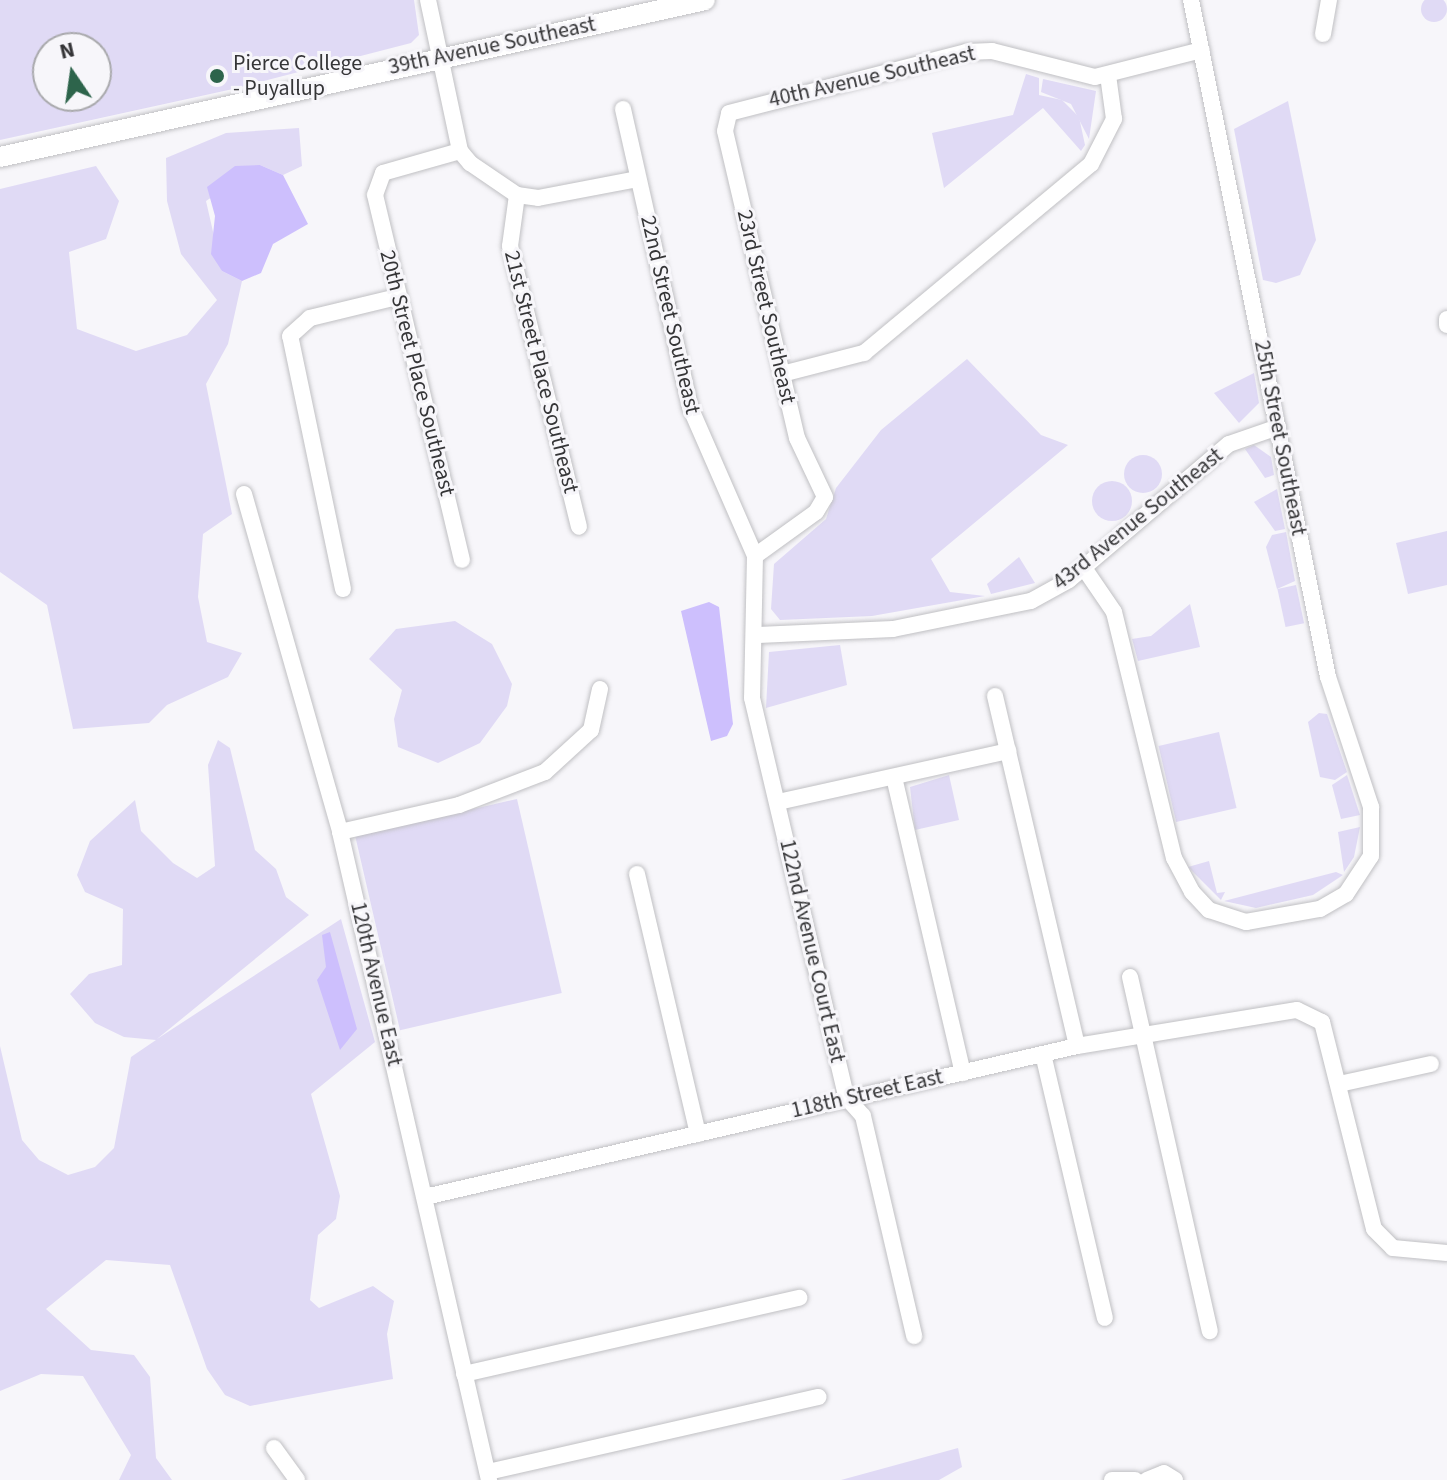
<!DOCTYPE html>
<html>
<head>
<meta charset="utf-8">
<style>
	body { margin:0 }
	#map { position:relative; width:1447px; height:1480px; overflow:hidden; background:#f7f6fa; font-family:"Source Sans 3",sans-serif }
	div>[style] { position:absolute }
	.green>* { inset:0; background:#e0daf5; transform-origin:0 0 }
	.round { border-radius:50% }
	.water>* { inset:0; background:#cdbffd }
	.roads { filter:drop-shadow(0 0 2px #c0c0c3) drop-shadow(0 0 2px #c0c0c3) }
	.minor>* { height:16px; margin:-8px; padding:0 8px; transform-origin:8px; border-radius:8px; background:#fff }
	.major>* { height:20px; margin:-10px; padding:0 10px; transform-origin:10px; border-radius:10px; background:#fff }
	.dots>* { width:22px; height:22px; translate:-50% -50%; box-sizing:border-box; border:4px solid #f7f6fa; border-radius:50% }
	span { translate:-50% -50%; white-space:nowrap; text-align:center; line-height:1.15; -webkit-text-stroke:6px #f7f6fa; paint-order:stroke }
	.street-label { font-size:22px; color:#353537 }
	.poi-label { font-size:22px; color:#353537 }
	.left { translate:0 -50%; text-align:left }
	.north { position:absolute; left:32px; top:32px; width:80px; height:80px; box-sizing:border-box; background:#f7f6fa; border:2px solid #a9a9ac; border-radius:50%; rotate:347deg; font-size:22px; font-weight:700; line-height:32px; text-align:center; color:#353537 }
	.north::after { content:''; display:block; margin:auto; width:28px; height:36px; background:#2d644b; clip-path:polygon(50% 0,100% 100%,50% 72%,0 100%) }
</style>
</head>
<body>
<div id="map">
	<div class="green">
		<i class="round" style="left:1421px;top:-4px;width:26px;height:26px"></i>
		<i style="clip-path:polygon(evenodd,0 0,414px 0,419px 35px,411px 43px,233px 89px,0 140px,0 0,96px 48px,96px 96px,48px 96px,48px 48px,96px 48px)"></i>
		<i style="clip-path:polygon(1026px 74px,1039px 78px,1039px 95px,1062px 100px,1079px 117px,1085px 145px,1081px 151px,1043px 108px,944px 188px,932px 133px,1013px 115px)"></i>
		<i style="clip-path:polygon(1043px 79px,1096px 91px,1089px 139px,1071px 104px,1041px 92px)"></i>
		<i style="clip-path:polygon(1288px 101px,1316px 240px,1300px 275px,1276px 283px,1263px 280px,1234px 129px)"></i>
		<i style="clip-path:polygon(299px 128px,302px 166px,283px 175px,260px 165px,206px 201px,222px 271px,242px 281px,228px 344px,206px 384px,232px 514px,203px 534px,198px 597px,207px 642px,242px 653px,228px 677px,167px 705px,149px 723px,73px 729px,47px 605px,0 572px,0 189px,96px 166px,119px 201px,106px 239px,69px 252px,77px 329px,136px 351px,187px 335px,217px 300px,181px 254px,167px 201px,166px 158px,226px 133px)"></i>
		<i style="clip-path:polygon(967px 359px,1041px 435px,1068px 445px,931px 559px,950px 592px,985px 596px,872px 616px,780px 620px,771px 609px,774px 564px,826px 519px,836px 488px,881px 430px)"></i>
		<i style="clip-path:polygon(1254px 373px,1259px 403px,1239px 423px,1214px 393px)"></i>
		<i style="clip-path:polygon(1254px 445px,1271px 457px,1274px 475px,1265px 478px,1245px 449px)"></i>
		<i class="round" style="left:1124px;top:455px;width:38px;height:38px"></i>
		<i class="round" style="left:1092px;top:481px;width:40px;height:40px"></i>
		<i style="clip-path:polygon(1277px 489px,1285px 529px,1275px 531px,1254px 502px)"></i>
		<i style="clip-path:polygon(1447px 531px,1447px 585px,1408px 594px,1396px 543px)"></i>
		<i style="clip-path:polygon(1286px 532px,1295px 581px,1277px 589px,1266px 547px,1272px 535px)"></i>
		<i style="clip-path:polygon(1019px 557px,1035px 583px,991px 594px,987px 584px)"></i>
		<i style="left:1296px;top:585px;width:39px;height:19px;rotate:78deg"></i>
		<i style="clip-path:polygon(1190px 604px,1200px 647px,1138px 661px,1132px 639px,1151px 636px)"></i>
		<i style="clip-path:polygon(455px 621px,492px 644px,512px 684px,507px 706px,480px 743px,438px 763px,398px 747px,394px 719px,402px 690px,369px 659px,396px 629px)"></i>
		<i style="clip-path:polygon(840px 645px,847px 685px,766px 708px,769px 652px)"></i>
		<i style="clip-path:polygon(1319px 713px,1327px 714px,1347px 772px,1335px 780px,1320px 777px,1308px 722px)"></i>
		<i style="left:1219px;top:732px;width:78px;height:62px;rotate:77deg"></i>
		<i style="clip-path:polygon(218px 740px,230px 748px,255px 850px,276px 869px,286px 897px,309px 915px,157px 1039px,341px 919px,375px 1042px,311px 1094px,340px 1196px,336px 1219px,318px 1235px,310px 1300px,319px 1308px,373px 1286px,394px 1301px,387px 1334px,393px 1379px,250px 1406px,225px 1395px,207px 1369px,170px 1265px,106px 1260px,46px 1309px,91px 1350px,134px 1355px,150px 1377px,156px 1458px,172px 1480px,119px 1480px,131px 1455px,83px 1376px,41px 1374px,0 1391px,0 1046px,22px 1140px,39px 1160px,68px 1175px,95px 1167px,114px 1148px,131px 1057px,156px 1040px,124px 1037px,95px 1023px,70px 994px,89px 974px,122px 965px,123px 909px,85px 892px,77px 875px,90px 841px,135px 800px,141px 831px,173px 863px,197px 878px,215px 866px,208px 765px)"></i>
		<i style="clip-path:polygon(949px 775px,959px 820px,915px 830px,910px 787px)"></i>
		<i style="clip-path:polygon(1347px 775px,1360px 815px,1341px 819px,1332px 785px)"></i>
		<i style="left:517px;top:799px;width:199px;height:166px;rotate:77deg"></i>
		<i style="clip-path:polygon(1360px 827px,1354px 857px,1344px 872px,1338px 832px)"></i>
		<i style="clip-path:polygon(1209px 861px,1217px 893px,1225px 892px,1221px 900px,1188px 867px)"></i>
		<i style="clip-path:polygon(1336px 872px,1343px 875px,1313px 895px,1256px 908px,1224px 901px)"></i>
		<i style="clip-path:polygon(958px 1448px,962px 1467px,939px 1480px,841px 1480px)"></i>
	</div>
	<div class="water">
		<i style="clip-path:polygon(260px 165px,283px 175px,308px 224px,273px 244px,261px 273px,242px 281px,222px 271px,211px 254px,215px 216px,207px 187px,235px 166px)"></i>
		<i style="clip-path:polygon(709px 602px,719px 607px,733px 724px,727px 736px,711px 741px,681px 611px)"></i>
		<i style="clip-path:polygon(330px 932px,357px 1029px,340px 1050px,317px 980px,326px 967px,322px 935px)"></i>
	</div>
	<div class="roads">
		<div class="minor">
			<i style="left:428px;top:0;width:154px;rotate:78deg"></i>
			<i style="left:460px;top:151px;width:16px;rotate:50deg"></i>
			<i style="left:470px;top:163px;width:57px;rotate:34.2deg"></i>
			<i style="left:517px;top:195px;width:21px;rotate:8deg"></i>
			<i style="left:538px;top:198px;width:102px;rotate:-10.8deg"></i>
			<i style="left:1323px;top:34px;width:35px;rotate:-80deg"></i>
			<i style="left:623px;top:109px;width:305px;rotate:77.3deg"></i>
			<i style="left:690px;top:407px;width:163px;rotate:66.4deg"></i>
			<i style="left:755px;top:556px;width:142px;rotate:91.2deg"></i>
			<i style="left:752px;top:698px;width:410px;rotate:76.7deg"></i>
			<i style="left:846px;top:1097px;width:25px;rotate:48deg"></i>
			<i style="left:863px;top:1116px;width:226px;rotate:76.9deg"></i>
			<i style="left:460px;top:151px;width:80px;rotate:164.1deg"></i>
			<i style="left:383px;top:173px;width:23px;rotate:110deg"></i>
			<i style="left:375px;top:195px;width:375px;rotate:76.6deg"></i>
			<i style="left:517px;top:195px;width:51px;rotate:97.8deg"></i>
			<i style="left:510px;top:246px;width:289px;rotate:76.2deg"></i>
			<i style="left:1447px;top:319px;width:6px;rotate:90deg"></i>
			<i style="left:782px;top:374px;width:85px;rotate:-14.4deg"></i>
			<i style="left:864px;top:353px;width:295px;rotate:-39.8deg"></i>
			<i style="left:1091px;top:164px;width:51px;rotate:-62.9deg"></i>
			<i style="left:1114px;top:119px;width:44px;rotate:-97.8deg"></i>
			<i style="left:244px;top:494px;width:351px;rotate:74.1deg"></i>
			<i style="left:340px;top:832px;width:665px;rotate:77.05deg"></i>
			<i style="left:755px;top:556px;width:75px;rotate:-35.8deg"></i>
			<i style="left:816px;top:512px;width:17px;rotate:-59deg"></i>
			<i style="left:825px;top:497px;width:65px;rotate:-115.4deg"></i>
			<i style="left:797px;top:438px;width:315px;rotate:-103.2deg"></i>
			<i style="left:725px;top:131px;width:18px;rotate:-77deg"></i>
			<i style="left:729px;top:113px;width:245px;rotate:-14.4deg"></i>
			<i style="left:966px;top:52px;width:26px;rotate:-2deg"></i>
			<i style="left:992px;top:51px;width:106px;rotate:14.2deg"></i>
			<i style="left:1095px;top:77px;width:110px;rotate:-14.2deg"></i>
			<i style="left:1084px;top:568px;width:53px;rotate:55.7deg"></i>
			<i style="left:1114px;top:612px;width:253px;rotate:76.3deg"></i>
			<i style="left:1174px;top:858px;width:38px;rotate:62deg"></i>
			<i style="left:1192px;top:892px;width:25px;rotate:47deg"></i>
			<i style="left:1209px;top:910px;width:39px;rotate:18deg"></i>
			<i style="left:1246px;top:922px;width:75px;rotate:-10deg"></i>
			<i style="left:1320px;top:909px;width:30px;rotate:-30deg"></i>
			<i style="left:1346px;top:894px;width:45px;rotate:-56.7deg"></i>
			<i style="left:1371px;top:856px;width:49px;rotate:-90deg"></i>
			<i style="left:1371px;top:807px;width:137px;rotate:-108.3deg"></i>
			<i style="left:1328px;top:677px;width:691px;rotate:-101.44deg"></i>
			<i style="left:343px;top:589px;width:258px;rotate:-101.8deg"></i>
			<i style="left:290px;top:336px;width:27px;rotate:-42deg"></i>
			<i style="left:310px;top:318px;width:89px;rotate:-13.6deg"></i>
			<i style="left:758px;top:635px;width:135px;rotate:-2.5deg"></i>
			<i style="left:893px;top:629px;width:141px;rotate:-11.5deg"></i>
			<i style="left:1031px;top:601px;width:43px;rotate:-28.9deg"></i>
			<i style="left:1069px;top:580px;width:210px;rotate:-40.4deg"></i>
			<i style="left:1229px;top:444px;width:52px;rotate:-19.1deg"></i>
			<i style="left:995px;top:696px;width:359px;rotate:76.8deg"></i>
			<i style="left:894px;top:777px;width:304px;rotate:76.9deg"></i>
			<i style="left:778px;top:802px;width:236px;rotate:-12.5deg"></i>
			<i style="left:340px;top:832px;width:122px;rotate:-12.8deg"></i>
			<i style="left:459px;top:805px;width:92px;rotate:-21deg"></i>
			<i style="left:545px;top:772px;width:62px;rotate:-42.4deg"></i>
			<i style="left:591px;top:730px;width:42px;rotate:-77.6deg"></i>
			<i style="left:637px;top:874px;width:267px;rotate:76.8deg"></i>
			<i style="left:1130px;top:977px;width:363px;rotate:77.3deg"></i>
			<i style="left:1043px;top:1054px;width:271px;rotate:76.8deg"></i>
			<i style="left:1339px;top:1084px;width:94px;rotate:-12.3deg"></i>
			<i style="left:425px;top:1197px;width:669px;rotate:-13.04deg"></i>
			<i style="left:1077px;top:1046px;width:223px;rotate:-9.3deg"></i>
			<i style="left:1297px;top:1010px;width:28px;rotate:26deg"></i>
			<i style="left:1322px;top:1022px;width:213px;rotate:75.9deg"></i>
			<i style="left:1374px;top:1229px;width:27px;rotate:45deg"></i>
			<i style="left:1393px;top:1248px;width:54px;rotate:5.3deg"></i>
			<i style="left:464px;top:1374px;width:344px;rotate:-12.8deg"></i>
			<i style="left:274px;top:1448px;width:39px;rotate:54deg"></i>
			<i style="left:488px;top:1472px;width:339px;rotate:-12.8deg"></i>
			<i style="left:1112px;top:1480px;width:23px"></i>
			<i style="left:1147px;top:1480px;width:18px;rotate:-22deg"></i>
			<i style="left:1164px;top:1473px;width:13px;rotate:32deg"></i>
		</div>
		<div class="major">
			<i style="left:0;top:157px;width:722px;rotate:-12.55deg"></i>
		</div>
	</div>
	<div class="dots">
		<i style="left:217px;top:76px;background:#2d644b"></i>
	</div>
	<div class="street-label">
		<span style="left:492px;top:46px;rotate:-12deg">39th Avenue Southeast</span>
		<span style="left:872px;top:77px;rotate:-13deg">40th Avenue Southeast</span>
		<span style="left:766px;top:307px;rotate:77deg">23rd Street Southeast</span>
		<span style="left:670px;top:315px;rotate:77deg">22nd Street Southeast</span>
		<span style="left:541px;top:372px;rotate:76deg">21st Street Place Southeast</span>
		<span style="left:417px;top:373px;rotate:76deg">20th Street Place Southeast</span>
		<span style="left:1280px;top:438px;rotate:79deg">25th Street Southeast</span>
		<span style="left:1138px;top:519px;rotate:-39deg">43rd Avenue Southeast</span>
		<span style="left:812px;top:951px;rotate:77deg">122nd Avenue Court East</span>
		<span style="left:376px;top:984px;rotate:77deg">120th Avenue East</span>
		<span style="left:867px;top:1094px;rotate:-13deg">118th Street East</span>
	</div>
	<div class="poi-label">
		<span class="left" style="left:233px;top:76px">Pierce College<br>- Puyallup</span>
	</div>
	<div class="north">N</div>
</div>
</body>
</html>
